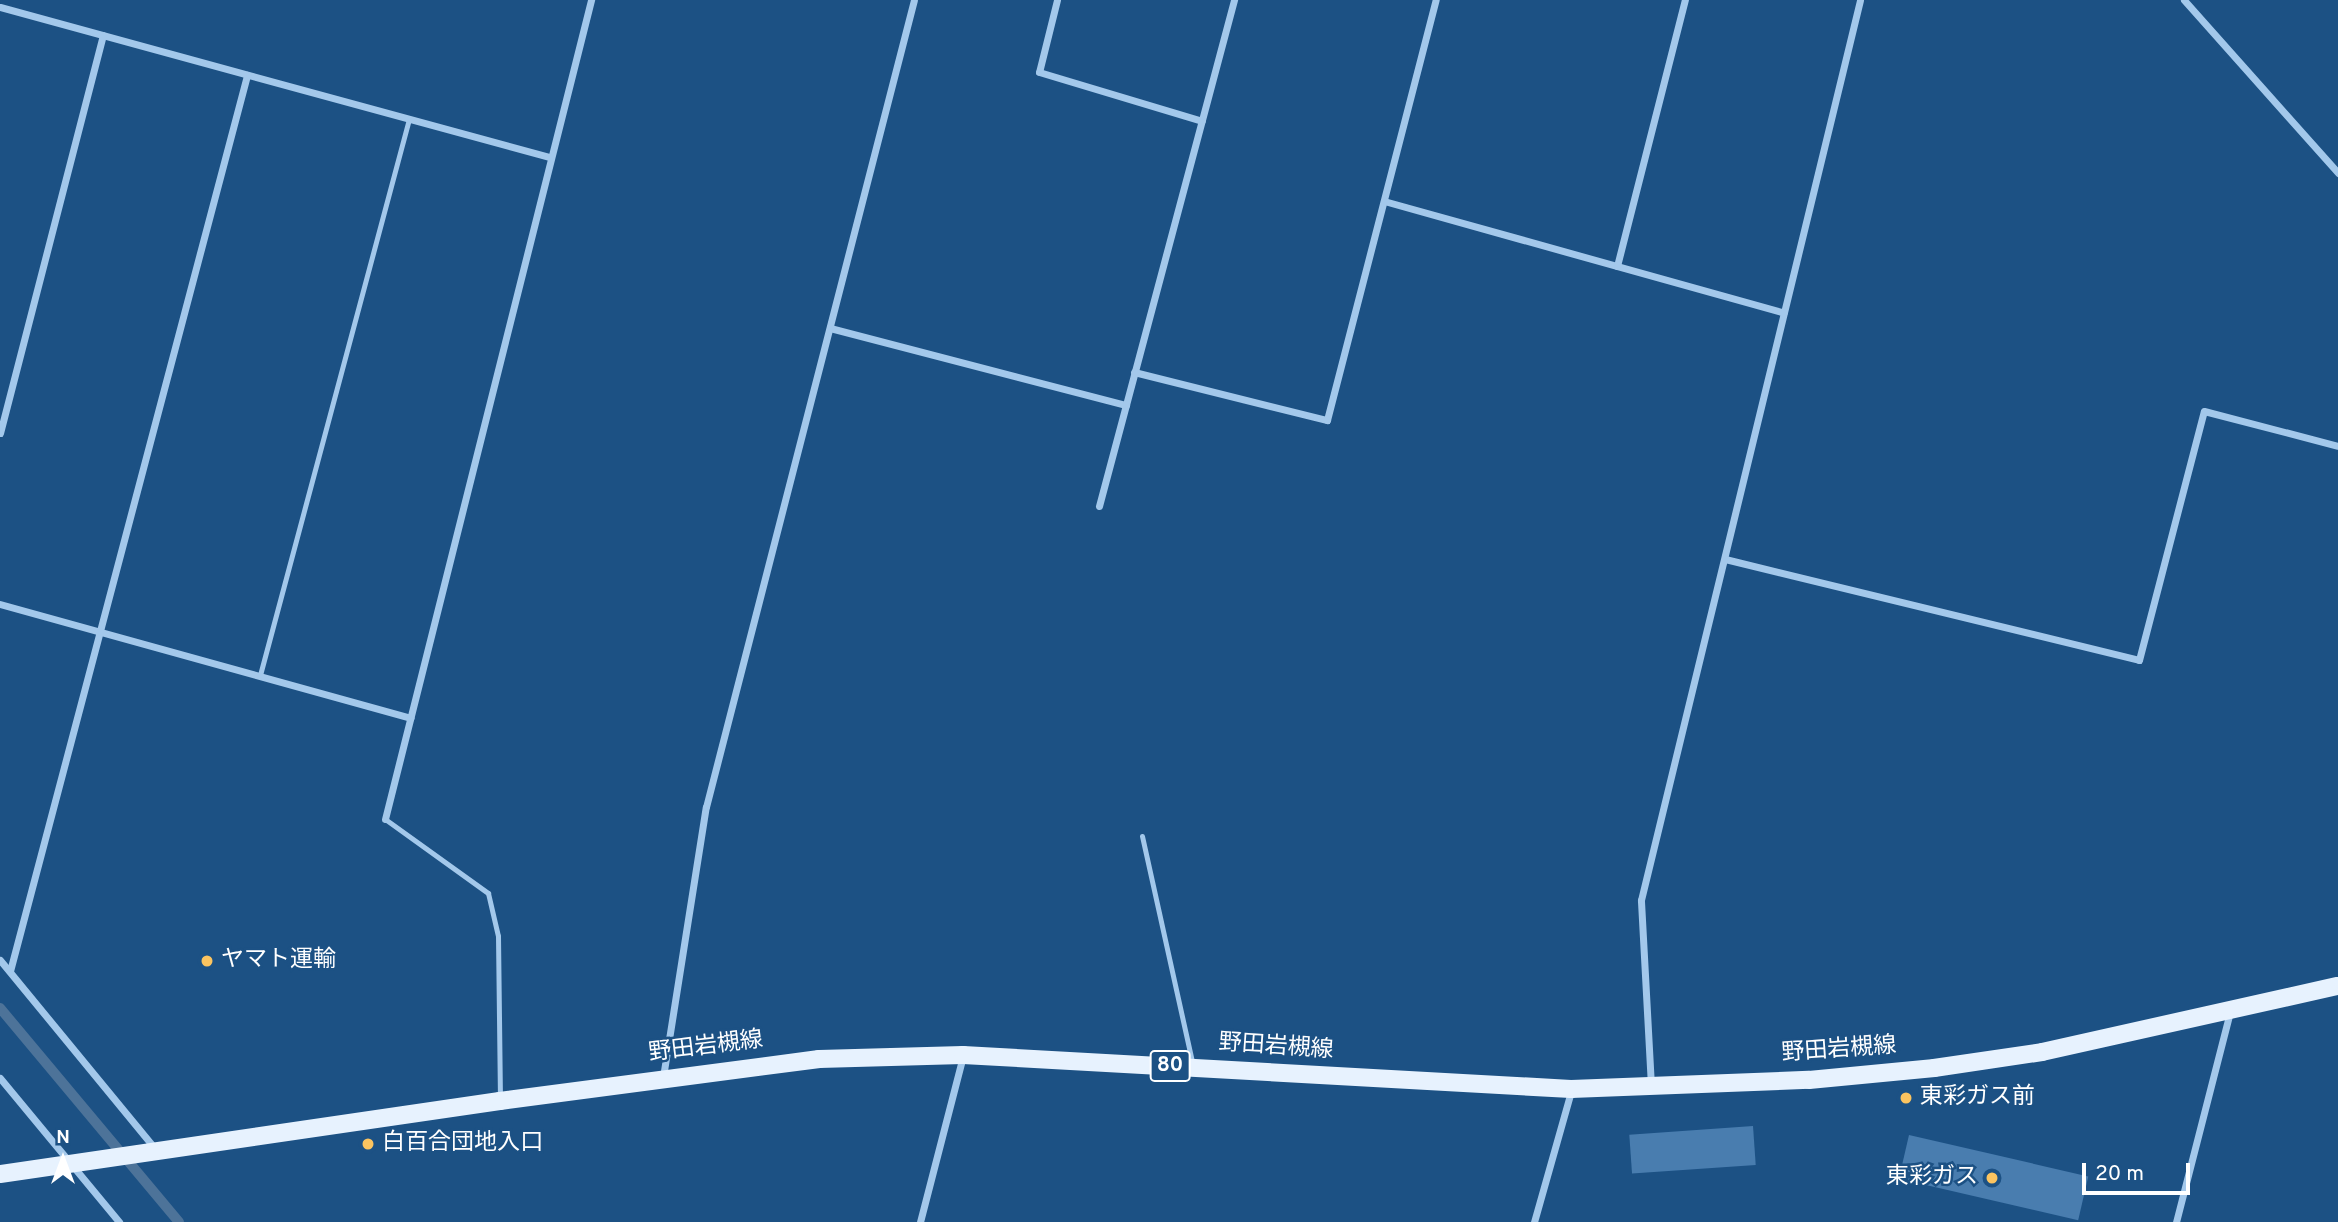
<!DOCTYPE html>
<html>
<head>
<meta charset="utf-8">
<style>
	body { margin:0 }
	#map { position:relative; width:2338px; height:1222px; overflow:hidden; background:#1c5184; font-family:Overpass,"Noto Sans JP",sans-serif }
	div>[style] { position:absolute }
	.stream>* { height:10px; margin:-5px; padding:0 5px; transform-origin:5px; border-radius:5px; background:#4d7399 }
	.building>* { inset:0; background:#497daf; transform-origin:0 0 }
	.lane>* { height:5px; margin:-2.5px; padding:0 2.5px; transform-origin:2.5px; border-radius:2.5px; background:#a3c8eb }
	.street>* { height:7px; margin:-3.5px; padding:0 3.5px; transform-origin:3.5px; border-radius:3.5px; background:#a3c8eb }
	.primary>* { height:18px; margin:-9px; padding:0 9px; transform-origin:9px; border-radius:9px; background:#e7f2fe }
	.dots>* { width:19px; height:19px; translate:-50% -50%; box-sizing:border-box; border:4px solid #1c5184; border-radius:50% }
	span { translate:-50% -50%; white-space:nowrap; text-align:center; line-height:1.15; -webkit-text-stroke:5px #1c5184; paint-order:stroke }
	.shield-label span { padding:2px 5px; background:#1c5184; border:2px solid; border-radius:5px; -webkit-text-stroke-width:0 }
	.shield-label { font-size:21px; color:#fff; font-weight:700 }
	.poi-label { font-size:23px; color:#fff }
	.left { translate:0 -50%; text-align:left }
	.right { translate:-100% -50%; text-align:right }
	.street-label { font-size:23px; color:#fff }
	.north { position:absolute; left:28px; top:1124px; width:70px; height:70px; -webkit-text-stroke:5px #1c5184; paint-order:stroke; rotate:0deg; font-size:19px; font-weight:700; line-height:28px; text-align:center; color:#fff }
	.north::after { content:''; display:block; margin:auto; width:24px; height:32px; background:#fff; clip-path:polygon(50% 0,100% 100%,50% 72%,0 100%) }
	.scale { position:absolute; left:2082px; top:1163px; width:108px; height:32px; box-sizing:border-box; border:4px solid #fff; border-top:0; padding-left:9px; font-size:21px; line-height:24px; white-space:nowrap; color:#fff; -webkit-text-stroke:5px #1c5184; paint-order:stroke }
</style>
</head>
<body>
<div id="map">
	<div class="stream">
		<i style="left:0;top:1008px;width:279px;rotate:50.1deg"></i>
	</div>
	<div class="building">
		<i style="left:1753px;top:1126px;width:39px;height:124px;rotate:86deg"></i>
		<i style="left:1909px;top:1135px;width:184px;height:45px;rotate:13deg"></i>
	</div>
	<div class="lane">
		<i style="left:260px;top:675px;width:576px;rotate:-75deg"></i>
		<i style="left:385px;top:819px;width:127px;rotate:35.7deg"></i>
		<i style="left:488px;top:893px;width:44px;rotate:76.9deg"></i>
		<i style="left:498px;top:936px;width:161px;rotate:89.3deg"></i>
		<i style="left:1142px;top:836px;width:236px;rotate:77.5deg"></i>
	</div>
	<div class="street">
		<i style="left:1057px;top:0;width:74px;rotate:104deg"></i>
		<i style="left:1039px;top:72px;width:170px;rotate:16.7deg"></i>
		<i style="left:2184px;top:0;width:232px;rotate:48.3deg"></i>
		<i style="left:0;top:7px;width:569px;rotate:15.28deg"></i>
		<i style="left:1384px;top:201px;width:415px;rotate:15.6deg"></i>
		<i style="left:1617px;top:266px;width:275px;rotate:-75.7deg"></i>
		<i style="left:830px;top:328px;width:306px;rotate:14.6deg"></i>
		<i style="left:1134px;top:372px;width:199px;rotate:14deg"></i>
		<i style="left:1327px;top:420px;width:434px;rotate:-75.5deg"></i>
		<i style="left:0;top:433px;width:411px;rotate:-75.5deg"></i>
		<i style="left:1099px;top:506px;width:524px;rotate:-75.06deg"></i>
		<i style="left:1725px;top:559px;width:426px;rotate:13.7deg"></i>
		<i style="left:2139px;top:660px;width:257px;rotate:-75.4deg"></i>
		<i style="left:2204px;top:411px;width:138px;rotate:14.6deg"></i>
		<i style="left:0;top:604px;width:426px;rotate:15.5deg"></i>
		<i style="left:385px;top:819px;width:845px;rotate:-75.88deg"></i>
		<i style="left:0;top:960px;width:246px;rotate:50.6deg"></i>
		<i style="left:10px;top:971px;width:927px;rotate:-75.18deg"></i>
		<i style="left:663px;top:1077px;width:273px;rotate:-81deg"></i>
		<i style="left:706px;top:807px;width:833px;rotate:-75.55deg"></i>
		<i style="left:0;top:1078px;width:187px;rotate:50.4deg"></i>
		<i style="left:1651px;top:1086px;width:186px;rotate:-93.1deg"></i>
		<i style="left:1641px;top:900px;width:926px;rotate:-76.32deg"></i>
		<i style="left:920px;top:1222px;width:171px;rotate:-75.5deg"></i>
		<i style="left:1534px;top:1222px;width:136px;rotate:-74.2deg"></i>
		<i style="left:2176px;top:1222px;width:217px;rotate:-75.6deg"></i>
	</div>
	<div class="primary">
		<i style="left:0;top:1174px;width:505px;rotate:-8.31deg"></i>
		<i style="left:500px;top:1101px;width:322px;rotate:-7.5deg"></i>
		<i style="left:819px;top:1059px;width:144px;rotate:-1.6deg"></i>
		<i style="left:963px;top:1055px;width:609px;rotate:3.2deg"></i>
		<i style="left:1571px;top:1089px;width:238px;rotate:-2.2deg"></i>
		<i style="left:1809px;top:1080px;width:126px;rotate:-5.5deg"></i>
		<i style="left:1934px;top:1068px;width:109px;rotate:-8.4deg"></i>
		<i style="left:2042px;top:1052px;width:303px;rotate:-12.6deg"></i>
	</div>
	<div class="dots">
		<i style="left:207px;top:961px;background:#fbc460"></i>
		<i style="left:1906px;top:1098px;background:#fbc460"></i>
		<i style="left:368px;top:1144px;background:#fbc460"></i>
		<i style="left:1992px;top:1178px;background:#fbc460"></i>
	</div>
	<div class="shield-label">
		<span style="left:1170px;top:1066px">80</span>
	</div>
	<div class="poi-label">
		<span class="left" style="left:221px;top:961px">ヤマト運輸</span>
		<span class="left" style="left:1920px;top:1098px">東彩ガス前</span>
		<span class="left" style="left:382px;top:1144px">白百合団地入口</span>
		<span class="right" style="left:1978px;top:1178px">東彩ガス</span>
	</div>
	<div class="street-label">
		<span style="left:706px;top:1048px;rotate:-7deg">野田岩槻線</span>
		<span style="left:1276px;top:1048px;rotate:4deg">野田岩槻線</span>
		<span style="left:1839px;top:1051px;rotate:-4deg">野田岩槻線</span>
	</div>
	<div class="north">N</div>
	<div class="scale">20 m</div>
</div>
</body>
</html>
